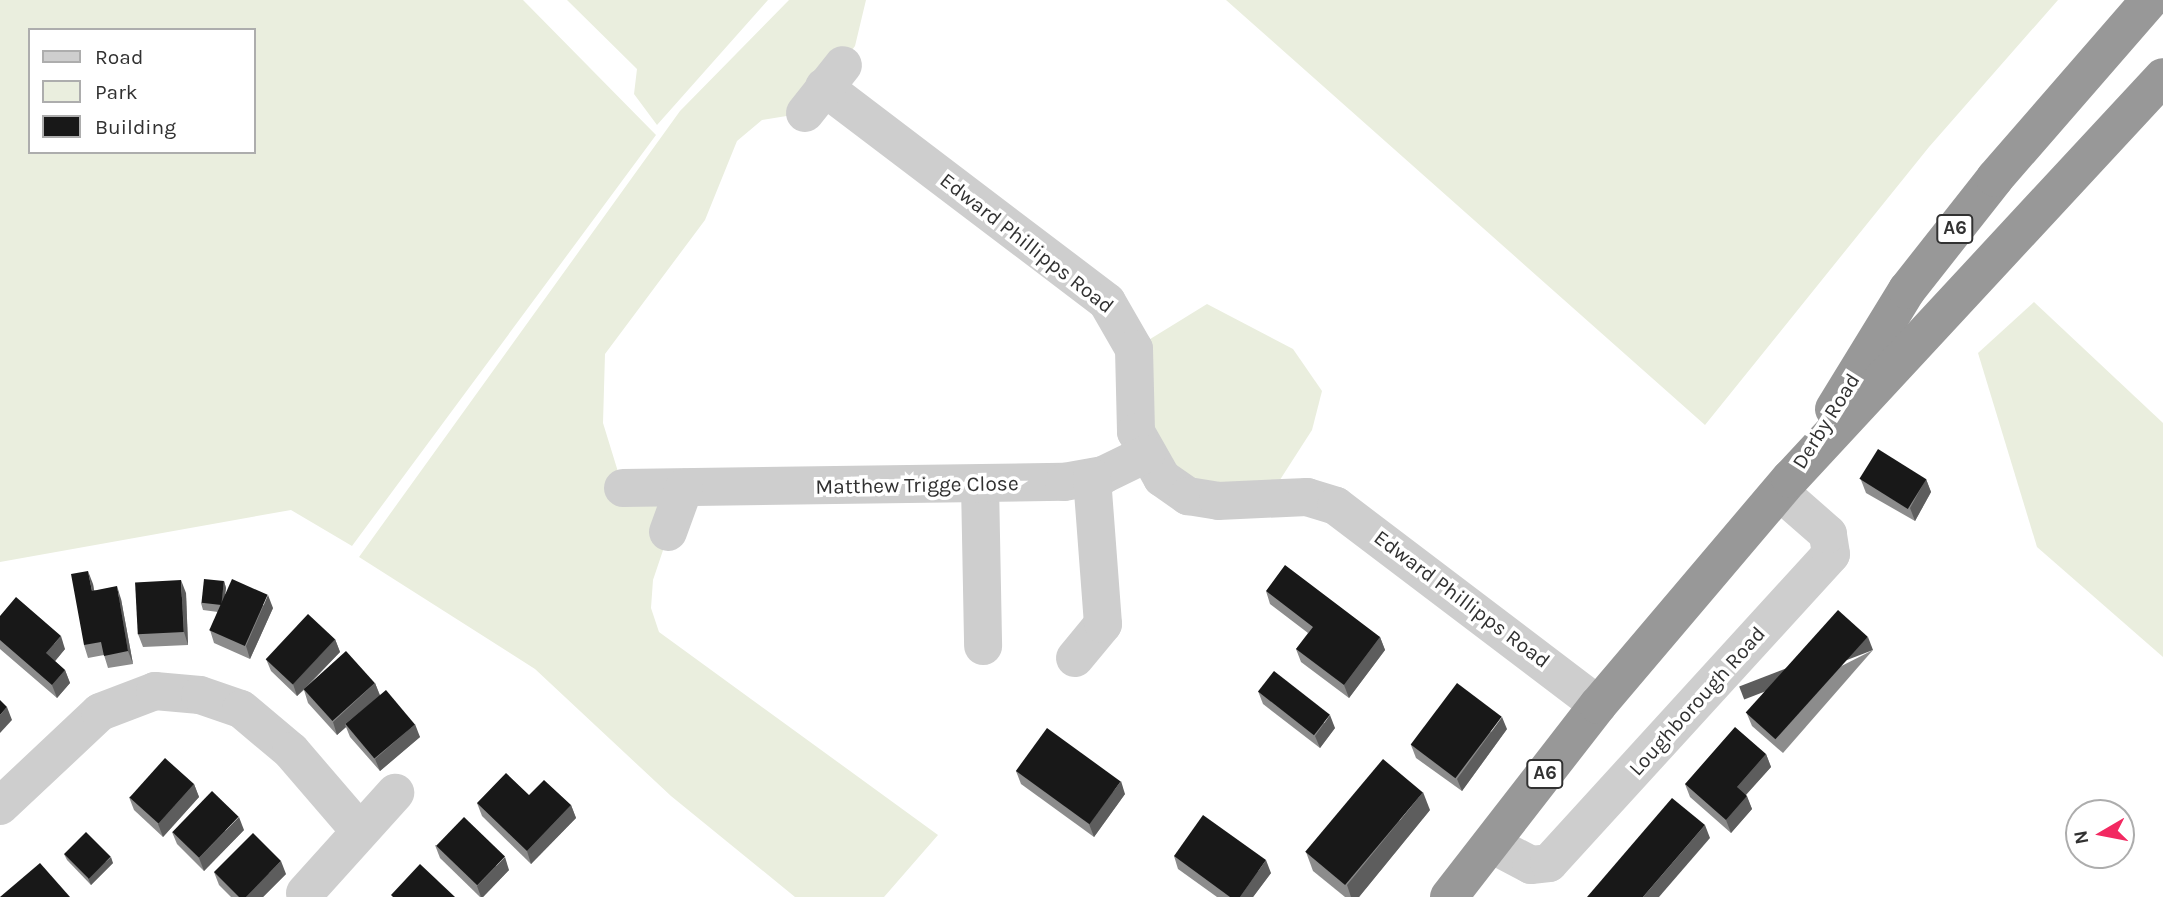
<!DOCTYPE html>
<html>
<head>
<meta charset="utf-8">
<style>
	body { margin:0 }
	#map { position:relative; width:2163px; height:897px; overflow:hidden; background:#fff; font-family:Karla,sans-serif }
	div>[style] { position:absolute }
	.green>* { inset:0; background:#eaeede }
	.minor>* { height:38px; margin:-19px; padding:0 19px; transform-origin:19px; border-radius:19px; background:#cecece }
	.highway>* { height:38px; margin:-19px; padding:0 19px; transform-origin:19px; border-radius:19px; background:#989898 }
	.wall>* { inset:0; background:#8c8c8c }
	.shaded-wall>* { inset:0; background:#5d5d5d; transform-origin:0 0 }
	.building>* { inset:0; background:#181818; transform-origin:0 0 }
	span { translate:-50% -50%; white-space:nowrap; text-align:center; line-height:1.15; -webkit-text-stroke:7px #fff; paint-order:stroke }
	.shield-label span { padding:2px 5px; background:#fff; border:2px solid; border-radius:5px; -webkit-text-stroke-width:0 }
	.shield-label { font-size:19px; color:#313131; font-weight:700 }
	.street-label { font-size:21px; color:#313131 }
	.legend { position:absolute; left:28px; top:28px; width:228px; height:126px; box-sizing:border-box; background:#fff; border:2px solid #adadad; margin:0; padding:9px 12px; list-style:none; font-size:21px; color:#313131 }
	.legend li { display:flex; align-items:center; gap:14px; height:35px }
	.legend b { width:35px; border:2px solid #adadad }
	.north { position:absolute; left:2065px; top:799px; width:70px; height:70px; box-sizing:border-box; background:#fff; border:2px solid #adadad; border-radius:50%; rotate:260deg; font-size:19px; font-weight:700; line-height:28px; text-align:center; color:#313131 }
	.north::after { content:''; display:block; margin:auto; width:24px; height:32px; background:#f22961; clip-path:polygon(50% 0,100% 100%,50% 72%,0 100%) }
</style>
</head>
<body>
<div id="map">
	<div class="green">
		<i style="clip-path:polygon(evenodd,0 0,523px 0,656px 135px,352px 546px,291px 510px,0 562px,0 0,30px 30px,254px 30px,254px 152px,30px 152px,30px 30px)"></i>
		<i style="clip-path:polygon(567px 0,768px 0,657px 125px,634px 94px,637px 69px)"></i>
		<i style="clip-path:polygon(789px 0,866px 0,855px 46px,805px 113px,762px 120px,737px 141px,705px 220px,605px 354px,603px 423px,623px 488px,684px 488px,653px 580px,651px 608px,659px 632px,938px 835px,884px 897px,795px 897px,671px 796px,535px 669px,359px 557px,680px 111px)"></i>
		<i style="clip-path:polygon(1226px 0,2058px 0,1929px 147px,1705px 425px)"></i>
		<i style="clip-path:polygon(2034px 302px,2163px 423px,2163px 657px,2037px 547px,1978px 353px)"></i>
		<i style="clip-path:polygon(1207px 304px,1293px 349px,1322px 391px,1312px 430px,1276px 486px,1162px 478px,1134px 349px)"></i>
	</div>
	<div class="minor">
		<i style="left:824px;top:87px;width:355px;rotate:37.2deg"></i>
		<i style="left:1107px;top:302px;width:54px;rotate:60.1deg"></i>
		<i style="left:1134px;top:349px;width:83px;rotate:88.6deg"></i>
		<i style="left:1136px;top:432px;width:53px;rotate:60.5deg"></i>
		<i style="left:1162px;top:478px;width:32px;rotate:35deg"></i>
		<i style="left:1188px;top:496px;width:30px;rotate:9deg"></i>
		<i style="left:1218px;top:501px;width:89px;rotate:-2.6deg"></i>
		<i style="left:1307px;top:497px;width:30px;rotate:17deg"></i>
		<i style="left:1336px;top:506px;width:329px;rotate:37.2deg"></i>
		<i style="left:805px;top:113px;width:61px;rotate:-51.6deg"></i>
		<i style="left:980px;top:484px;width:162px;rotate:88.9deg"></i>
		<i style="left:623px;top:488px;width:441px;rotate:-0.8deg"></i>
		<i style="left:1064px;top:482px;width:40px;rotate:-10deg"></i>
		<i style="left:1103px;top:475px;width:48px;rotate:-26deg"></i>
		<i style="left:668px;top:532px;width:47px;rotate:-70deg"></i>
		<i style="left:1075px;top:658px;width:44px;rotate:-50.5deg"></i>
		<i style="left:1103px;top:624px;width:147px;rotate:-94.3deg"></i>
		<i style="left:0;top:806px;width:137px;rotate:-43.2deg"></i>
		<i style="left:100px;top:712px;width:59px;rotate:-20.9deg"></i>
		<i style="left:155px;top:691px;width:45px;rotate:5.1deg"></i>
		<i style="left:200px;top:695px;width:43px;rotate:18.9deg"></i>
		<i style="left:241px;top:709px;width:65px;rotate:40deg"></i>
		<i style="left:291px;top:751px;width:104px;rotate:49.3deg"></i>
		<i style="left:1491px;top:844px;width:45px;rotate:27.7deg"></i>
		<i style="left:1531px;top:865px;width:18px;rotate:-6deg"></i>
		<i style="left:1549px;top:863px;width:418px;rotate:-47.6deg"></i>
		<i style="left:1831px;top:554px;width:20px;rotate:-99deg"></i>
		<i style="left:1828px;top:534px;width:64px;rotate:-138.8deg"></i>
		<i style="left:305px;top:893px;width:135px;rotate:-48deg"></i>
	</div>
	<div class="highway">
		<i style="left:1834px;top:409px;width:140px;rotate:-58.5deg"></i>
		<i style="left:1907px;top:290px;width:142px;rotate:-51.8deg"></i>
		<i style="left:1995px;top:178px;width:236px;rotate:-49deg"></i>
		<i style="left:1449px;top:897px;width:243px;rotate:-52.2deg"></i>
		<i style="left:1598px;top:705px;width:297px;rotate:-49.7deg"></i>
		<i style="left:1790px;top:479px;width:548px;rotate:-47.14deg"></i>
	</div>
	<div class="wall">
		<i style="clip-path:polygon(1926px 479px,1931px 492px,1915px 521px,1866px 493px,1861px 480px)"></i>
		<i style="clip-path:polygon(224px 581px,226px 588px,225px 594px,273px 608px,250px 659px,214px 643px,210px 630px,218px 612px,203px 610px,201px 603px)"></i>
		<i style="clip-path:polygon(93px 584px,94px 590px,121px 599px,133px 664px,108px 668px,104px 655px,88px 658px,84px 645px)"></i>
		<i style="clip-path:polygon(1266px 591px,1380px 637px,1385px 650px,1349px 698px,1301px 662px,1296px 649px,1308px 633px,1270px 604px)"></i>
		<i style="clip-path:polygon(186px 593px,188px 645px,143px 647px,138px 634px)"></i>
		<i style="clip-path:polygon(0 616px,65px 649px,55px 661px,65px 670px,70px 683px,57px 698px,0 649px)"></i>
		<i style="clip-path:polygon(335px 639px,340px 652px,304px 690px,375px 683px,380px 695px,420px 737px,380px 771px,350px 737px,346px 727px,337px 735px,308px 703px,304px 690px,297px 696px,271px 671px,266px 659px)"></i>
		<i style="clip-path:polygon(1873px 650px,1783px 753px,1752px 726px,1747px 714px)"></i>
		<i style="clip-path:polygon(1258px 691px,1335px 728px,1320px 748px,1263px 704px)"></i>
		<i style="clip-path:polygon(1507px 729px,1462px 791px,1416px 758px,1411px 745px)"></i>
		<i style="clip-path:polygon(1766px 754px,1771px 767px,1746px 795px,1752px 809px,1731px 833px,1690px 797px,1685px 784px)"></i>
		<i style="clip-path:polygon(1016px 771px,1125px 794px,1094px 837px,1021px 784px)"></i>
		<i style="clip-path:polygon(194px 784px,199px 797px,163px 837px,134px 810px,129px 797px)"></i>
		<i style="clip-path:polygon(529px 795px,571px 805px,576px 818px,531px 864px,482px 816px,477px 803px)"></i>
		<i style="clip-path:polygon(1430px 810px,1359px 897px,1345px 897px,1313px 871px,1306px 852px)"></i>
		<i style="clip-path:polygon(244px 830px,204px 871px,177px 844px,172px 832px)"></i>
		<i style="clip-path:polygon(435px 845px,509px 870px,483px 897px,480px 897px,440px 858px)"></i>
		<i style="clip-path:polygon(64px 854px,113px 863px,91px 885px,67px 860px)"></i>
		<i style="clip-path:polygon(1174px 856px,1271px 873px,1253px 897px,1217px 897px,1178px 869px)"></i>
		<i style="clip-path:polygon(214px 872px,286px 874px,263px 897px,231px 897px,219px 885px)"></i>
	</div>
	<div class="shaded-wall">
		<i style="clip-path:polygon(1926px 479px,1931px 492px,1915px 521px,1910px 508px)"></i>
		<i style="clip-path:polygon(88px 571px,93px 584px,96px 604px,92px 591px)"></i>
		<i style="clip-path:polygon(181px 580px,186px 593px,188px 645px,184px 632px)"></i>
		<i style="clip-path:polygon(224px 581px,226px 588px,223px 612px,221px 605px)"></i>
		<i style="clip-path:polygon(117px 586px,121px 599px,133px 664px,128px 651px)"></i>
		<i style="clip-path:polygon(268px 595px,273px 608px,250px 659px,246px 646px)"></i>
		<i style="clip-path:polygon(61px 636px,65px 649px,51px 666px,46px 653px)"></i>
		<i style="clip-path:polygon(1380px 637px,1385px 650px,1349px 698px,1344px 685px)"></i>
		<i style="left:1868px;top:637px;width:14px;height:138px;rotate:69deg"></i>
		<i style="clip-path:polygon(335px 639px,340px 652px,297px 696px,293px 684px)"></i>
		<i style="clip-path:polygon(65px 670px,70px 683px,57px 698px,52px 685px)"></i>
		<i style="clip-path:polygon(375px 683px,380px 696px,345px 724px,346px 727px,337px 735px,333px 722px)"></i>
		<i style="clip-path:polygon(7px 707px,12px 720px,0 733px,0 715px)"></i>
		<i style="clip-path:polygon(1330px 715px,1335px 728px,1320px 748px,1315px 736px)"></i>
		<i style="clip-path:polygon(1502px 717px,1507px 729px,1462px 791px,1457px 779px)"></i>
		<i style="clip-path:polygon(415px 724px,420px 737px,380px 771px,375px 759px)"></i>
		<i style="clip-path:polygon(1766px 754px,1771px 767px,1742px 799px,1737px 787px)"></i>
		<i style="clip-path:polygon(1121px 781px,1125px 794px,1094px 837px,1089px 824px)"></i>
		<i style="clip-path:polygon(194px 784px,199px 797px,163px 837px,158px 824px)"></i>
		<i style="clip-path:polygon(1423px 792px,1430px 810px,1359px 897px,1351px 897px,1347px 885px)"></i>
		<i style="clip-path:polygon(1747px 796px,1752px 809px,1731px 833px,1726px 820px)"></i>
		<i style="clip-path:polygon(571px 805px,576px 818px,531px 864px,527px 851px)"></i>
		<i style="clip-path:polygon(239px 817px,244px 830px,204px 871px,199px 858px)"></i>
		<i style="clip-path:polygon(1705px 825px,1710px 838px,1659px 897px,1643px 897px)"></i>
		<i style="clip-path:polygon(111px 857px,113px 863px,91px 885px,88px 878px)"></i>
		<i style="clip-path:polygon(505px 857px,509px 870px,483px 897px,481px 897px,477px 886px)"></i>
		<i style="clip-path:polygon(1266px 860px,1271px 873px,1253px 897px,1240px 897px)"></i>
		<i style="clip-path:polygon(281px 861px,286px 874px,263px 897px,246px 897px)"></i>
	</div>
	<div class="building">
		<i style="left:1878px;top:449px;width:57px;height:35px;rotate:32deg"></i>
		<i style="clip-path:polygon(1285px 565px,1380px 637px,1344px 685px,1296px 649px,1313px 627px,1266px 591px)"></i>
		<i style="clip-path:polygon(88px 571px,92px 591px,117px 586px,128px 651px,104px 656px,101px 642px,84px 645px,71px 574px)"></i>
		<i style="left:204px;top:579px;width:20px;height:24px;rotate:6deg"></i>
		<i style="left:232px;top:579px;width:39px;height:56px;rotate:24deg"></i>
		<i style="left:181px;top:580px;width:52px;height:46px;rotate:87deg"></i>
		<i style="clip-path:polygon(16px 597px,61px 636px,46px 653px,65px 670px,52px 685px,0 640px,0 616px)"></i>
		<i style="left:1838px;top:610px;width:40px;height:138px;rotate:42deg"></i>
		<i style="left:308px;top:614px;width:37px;height:62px;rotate:43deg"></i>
		<i style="left:346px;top:651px;width:43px;height:57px;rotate:48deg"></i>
		<i style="left:1274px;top:671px;width:71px;height:26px;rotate:38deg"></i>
		<i style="left:1457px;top:683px;width:56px;height:77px;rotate:37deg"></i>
		<i style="left:386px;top:690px;width:45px;height:53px;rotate:50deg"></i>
		<i style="clip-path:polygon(0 700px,7px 707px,0 715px)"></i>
		<i style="clip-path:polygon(1735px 727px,1766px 754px,1737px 787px,1747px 796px,1726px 820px,1685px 784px)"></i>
		<i style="left:1047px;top:728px;width:91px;height:53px;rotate:36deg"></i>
		<i style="left:165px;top:758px;width:39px;height:53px;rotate:42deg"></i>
		<i style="left:1383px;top:759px;width:52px;height:121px;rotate:40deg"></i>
		<i style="clip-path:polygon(506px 773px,529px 795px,544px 780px,571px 805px,527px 851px,477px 803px)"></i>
		<i style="left:212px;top:791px;width:37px;height:57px;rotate:44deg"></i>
		<i style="clip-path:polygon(1672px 798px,1705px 825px,1643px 897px,1587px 897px)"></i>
		<i style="clip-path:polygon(1203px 815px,1266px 860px,1240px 897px,1230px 897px,1174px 856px)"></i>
		<i style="left:464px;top:817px;width:57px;height:40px;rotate:44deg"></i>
		<i style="left:86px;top:832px;width:35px;height:31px;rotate:45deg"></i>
		<i style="clip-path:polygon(253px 833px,281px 861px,246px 897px,239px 897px,214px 872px)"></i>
		<i style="clip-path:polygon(40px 863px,70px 897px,0 897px)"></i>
		<i style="clip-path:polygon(420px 864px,455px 897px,393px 897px,391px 895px)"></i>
	</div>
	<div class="shield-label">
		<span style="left:1955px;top:229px">A6</span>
		<span style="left:1545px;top:774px">A6</span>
	</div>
	<div class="street-label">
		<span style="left:1027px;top:243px;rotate:38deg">Edward Phillipps Road</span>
		<span style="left:1826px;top:421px;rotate:-58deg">Derby Road</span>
		<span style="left:917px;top:485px;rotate:-1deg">Matthew Trigge Close</span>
		<span style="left:1462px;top:599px;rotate:37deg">Edward Phillipps Road</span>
		<span style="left:1697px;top:701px;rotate:-48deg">Loughborough Road</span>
	</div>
	<ul class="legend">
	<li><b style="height:9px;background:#cecece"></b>Road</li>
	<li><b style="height:19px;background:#eaeede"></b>Park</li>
	<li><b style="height:19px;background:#181818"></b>Building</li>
	</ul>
	<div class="north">N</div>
</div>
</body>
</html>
